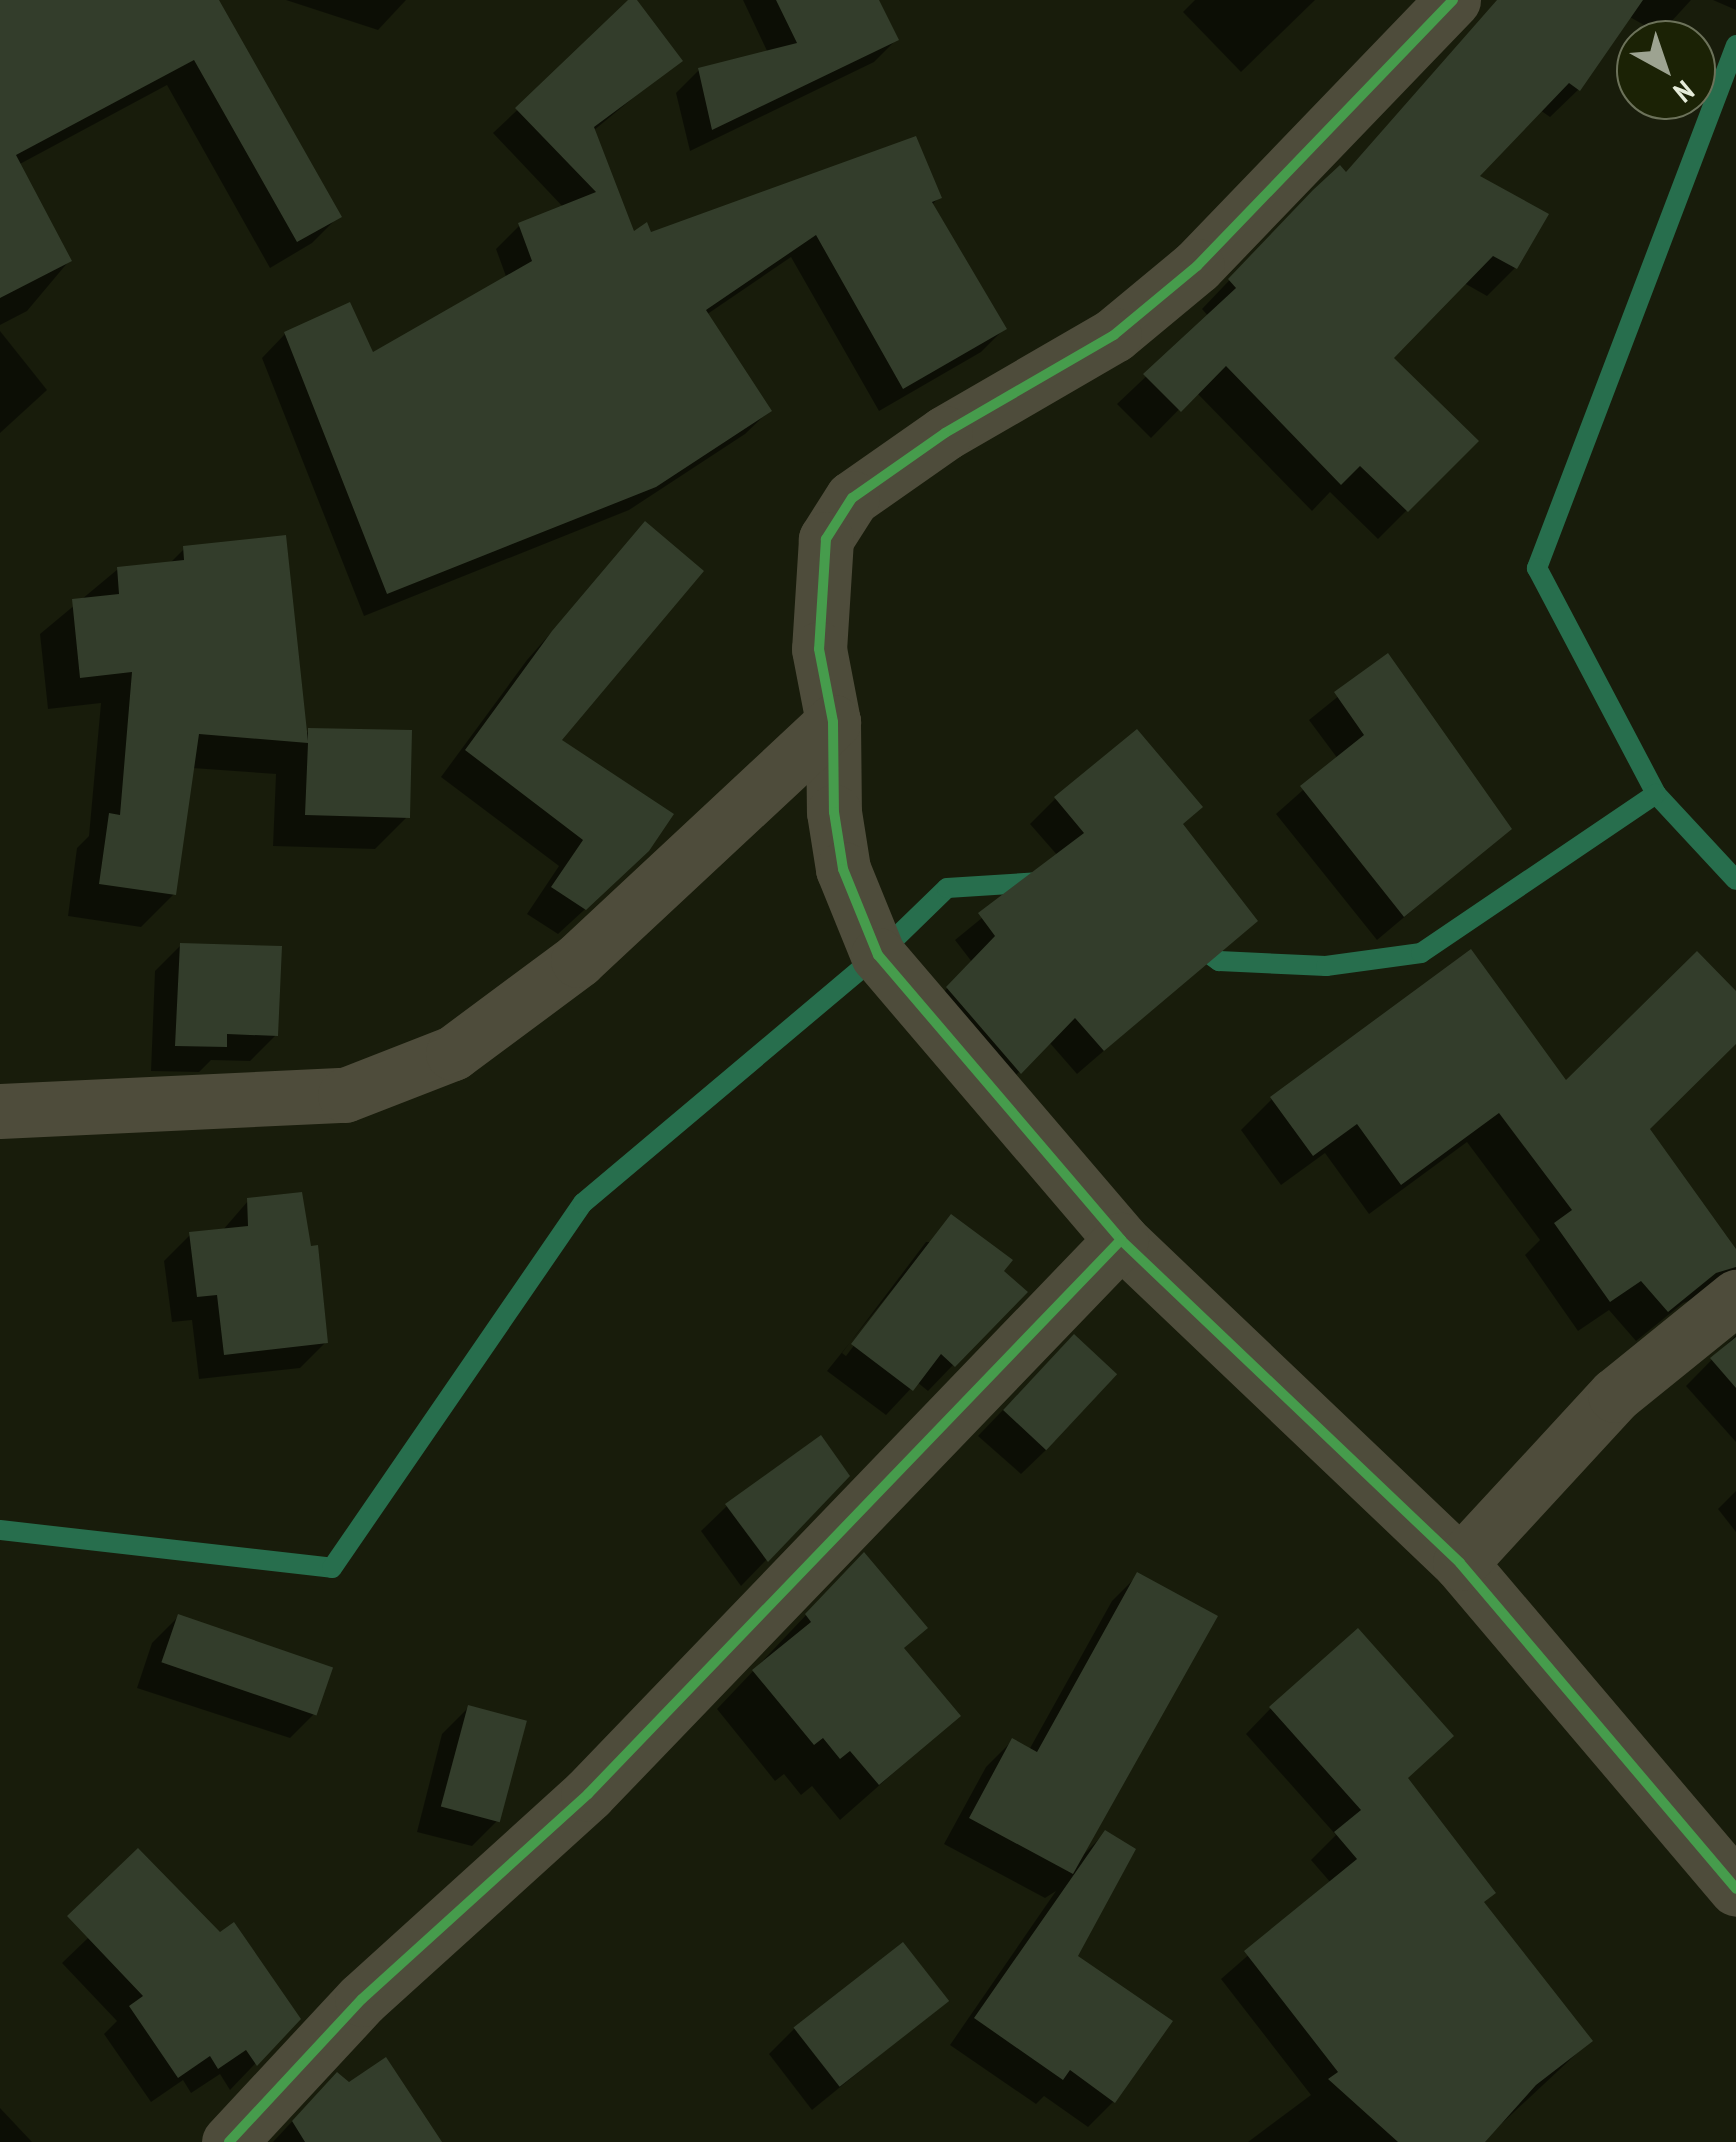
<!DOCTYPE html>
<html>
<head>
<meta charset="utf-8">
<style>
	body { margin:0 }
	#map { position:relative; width:1736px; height:2142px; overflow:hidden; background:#181c0b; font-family:"PT Sans Narrow",sans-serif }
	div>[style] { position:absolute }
	.shadow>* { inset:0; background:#0007 }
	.stream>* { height:20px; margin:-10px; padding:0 10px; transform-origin:10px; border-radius:10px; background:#276e4d }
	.building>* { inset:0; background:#333d2b; transform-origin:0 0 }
	.minor>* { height:55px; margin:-27.5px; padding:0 27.5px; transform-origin:27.5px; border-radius:27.5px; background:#4e4c3b }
	.cycleway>* { height:10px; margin:-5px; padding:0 5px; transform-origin:5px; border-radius:5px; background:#469c4c }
	span { translate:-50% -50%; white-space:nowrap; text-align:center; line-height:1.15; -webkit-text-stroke:9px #1b2205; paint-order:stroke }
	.north { position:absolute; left:1616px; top:20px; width:100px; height:100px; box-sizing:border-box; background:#1b2205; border:2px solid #6c725a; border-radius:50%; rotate:140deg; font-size:28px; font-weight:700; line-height:40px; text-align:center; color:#e5ebd9 }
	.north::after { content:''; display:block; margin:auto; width:35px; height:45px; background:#9da391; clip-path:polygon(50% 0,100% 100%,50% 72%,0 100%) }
</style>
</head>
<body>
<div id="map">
	<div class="shadow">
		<i style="clip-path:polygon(0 0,217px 0,339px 216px,312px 243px,270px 268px,167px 85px,18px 165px,69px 261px,27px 311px,0 325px)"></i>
		<i style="clip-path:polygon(286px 0,406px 0,378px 30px)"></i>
		<i style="clip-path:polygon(634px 0,679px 60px,593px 131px,633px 235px,939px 197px,931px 206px,1004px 329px,981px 352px,879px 411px,791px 257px,706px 315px,769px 411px,745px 434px,629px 510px,364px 616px,262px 358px,285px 334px,372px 356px,507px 279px,496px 249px,519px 226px,564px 208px,493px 133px)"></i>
		<i style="clip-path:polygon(743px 0,877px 0,896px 40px,874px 62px,690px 151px,676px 93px,699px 70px,768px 53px)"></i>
		<i style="clip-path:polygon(1195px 0,1315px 0,1241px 72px,1183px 12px)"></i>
		<i style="clip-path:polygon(1513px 0,1691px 0,1660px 34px,1628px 16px,1579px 89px,1550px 117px,1540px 110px,1476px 176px,1515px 268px,1487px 296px,1464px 283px,1391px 358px,1476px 441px,1378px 539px,1330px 492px,1312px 511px,1196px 392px,1151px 438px,1117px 404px,1209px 317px,1202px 309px,1285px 222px,1345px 174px)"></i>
		<i style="clip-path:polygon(1713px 0,1736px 0,1736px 10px)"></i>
		<i style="clip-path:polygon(0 331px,47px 390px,0 433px)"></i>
		<i style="clip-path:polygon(646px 525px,558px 740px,620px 877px,558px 934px,527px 914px,559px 866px,441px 777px,527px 660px)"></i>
		<i style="clip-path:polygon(184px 549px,305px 735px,309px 731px,407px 817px,375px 849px,273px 846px,276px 774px,192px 768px,174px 894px,141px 927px,68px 916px,77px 848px,89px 836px,101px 703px,48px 709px,40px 634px,118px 569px,169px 564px)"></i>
		<i style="clip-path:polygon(1387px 657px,1509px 829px,1377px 940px,1276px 814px,1338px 759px,1309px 720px)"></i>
		<i style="clip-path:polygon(1055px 799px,1254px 921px,1077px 1074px,1049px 1042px,994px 1097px,923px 1014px,972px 962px,955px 940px,1058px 856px,1030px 824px)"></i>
		<i style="clip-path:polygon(181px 945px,276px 1035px,250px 1061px,211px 1060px,199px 1072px,151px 1071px,155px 971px)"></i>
		<i style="clip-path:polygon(1470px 952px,1565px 1084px,1736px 994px,1736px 1040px,1647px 1129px,1736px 1253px,1736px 1284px,1683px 1303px,1636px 1341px,1609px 1310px,1578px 1331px,1525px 1255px,1540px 1240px,1467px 1142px,1369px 1214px,1325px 1153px,1281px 1185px,1241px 1130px,1272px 1099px)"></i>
		<i style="clip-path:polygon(248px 1201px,326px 1342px,300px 1368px,199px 1379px,192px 1320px,172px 1322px,164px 1261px,190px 1235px,222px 1231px)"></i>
		<i style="clip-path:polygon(evenodd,951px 1217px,953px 1365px,928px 1391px,917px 1382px,886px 1415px,827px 1371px,951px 1217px,926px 1242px,932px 1242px,846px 1356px,842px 1353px,926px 1242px)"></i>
		<i style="clip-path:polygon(1736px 1335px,1736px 1442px,1686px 1386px)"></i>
		<i style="clip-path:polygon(1048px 1363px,1047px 1449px,1021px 1474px,978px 1436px)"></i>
		<i style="clip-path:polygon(847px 1476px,741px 1586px,701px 1531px,727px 1506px)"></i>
		<i style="clip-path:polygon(1736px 1491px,1736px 1532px,1718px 1509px)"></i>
		<i style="clip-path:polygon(1138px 1575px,1083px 1855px,1105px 1833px,1074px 1957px,1114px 2101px,1088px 2127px,1044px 2096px,1036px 2104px,950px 2045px,1056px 1891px,1045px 1898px,944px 1844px,986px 1767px,1012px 1741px,1029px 1750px,1112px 1601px)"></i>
		<i style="clip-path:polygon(827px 1593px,924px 1628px,902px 1650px,958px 1716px,840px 1820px,812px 1786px,801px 1795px,784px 1774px,775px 1781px,717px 1709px)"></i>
		<i style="clip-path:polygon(178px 1617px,316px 1712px,290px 1738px,137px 1688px,152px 1643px)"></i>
		<i style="clip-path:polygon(468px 1708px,498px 1820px,472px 1846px,417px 1832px,442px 1734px)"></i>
		<i style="clip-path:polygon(1271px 1708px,1405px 1779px,1482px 1904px,1590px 2041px,1482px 2142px,1248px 2142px,1311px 2095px,1221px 1979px,1331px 1883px,1311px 1860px,1336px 1835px,1246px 1734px)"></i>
		<i style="clip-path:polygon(88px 1938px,298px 2019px,230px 2090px,220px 2074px,191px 2093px,183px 2080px,151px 2102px,104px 2034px,117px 2021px,62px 1963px)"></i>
		<i style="clip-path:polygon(946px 2001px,812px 2110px,769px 2054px,795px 2028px)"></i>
		<i style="clip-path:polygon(311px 2101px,439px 2142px,273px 2142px)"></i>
		<i style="clip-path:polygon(0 2108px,32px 2142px,0 2142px)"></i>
	</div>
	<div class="stream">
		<i style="left:1736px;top:45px;width:560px;rotate:110.83deg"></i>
		<i style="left:1537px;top:568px;width:255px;rotate:62.2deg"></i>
		<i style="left:1656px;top:794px;width:117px;rotate:47.1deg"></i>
		<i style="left:1194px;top:943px;width:31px;rotate:36deg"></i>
		<i style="left:1219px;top:961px;width:107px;rotate:2.7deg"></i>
		<i style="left:1326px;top:966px;width:96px;rotate:-7.8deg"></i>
		<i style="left:1421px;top:953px;width:284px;rotate:-34.1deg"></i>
		<i style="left:0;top:1530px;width:334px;rotate:6.5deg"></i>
		<i style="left:332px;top:1568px;width:443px;rotate:-55.5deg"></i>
		<i style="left:583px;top:1203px;width:385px;rotate:-40.1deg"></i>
		<i style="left:878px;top:955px;width:96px;rotate:-44.2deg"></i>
		<i style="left:947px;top:888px;width:94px;rotate:-3.7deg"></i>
	</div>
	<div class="building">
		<i style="clip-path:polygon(0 0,219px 0,342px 217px,297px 242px,194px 60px,16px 155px,72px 261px,0 298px)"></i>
		<i style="clip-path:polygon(628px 0,637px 0,683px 61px,594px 127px,634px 231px,647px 222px,651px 232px,916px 136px,942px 198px,932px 202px,1007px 329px,903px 389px,816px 235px,706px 310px,772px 411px,656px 487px,387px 594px,284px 332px,350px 302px,373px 352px,532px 261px,518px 223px,596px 192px,515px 108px)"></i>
		<i style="clip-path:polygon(776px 0,879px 0,899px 40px,712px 130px,698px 68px,797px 43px)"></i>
		<i style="clip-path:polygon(1497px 0,1643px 0,1580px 91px,1569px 83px,1480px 176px,1549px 214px,1517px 269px,1493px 256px,1394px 358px,1479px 441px,1408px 512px,1360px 466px,1341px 485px,1226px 366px,1181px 412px,1143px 374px,1236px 288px,1228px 279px,1313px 190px,1340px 165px,1346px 172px)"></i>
		<i style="clip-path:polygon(645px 521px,704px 571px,562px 740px,674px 814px,649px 851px,586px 910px,551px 887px,583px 840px,465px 750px,552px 631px)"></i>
		<i style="clip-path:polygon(286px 535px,308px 741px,308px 728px,412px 730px,410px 818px,305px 815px,308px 743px,199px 734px,176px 895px,99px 884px,109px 813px,120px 815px,132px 672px,80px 678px,72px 599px,119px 594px,117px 567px,184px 560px,183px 546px)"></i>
		<i style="clip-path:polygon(1388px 653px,1512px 829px,1404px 917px,1300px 786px,1364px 735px,1334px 692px)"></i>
		<i style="clip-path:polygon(1137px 729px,1203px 807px,1183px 824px,1258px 921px,1104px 1051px,1075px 1018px,1021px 1074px,946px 987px,995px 936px,978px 913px,1084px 833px,1054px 797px)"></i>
		<i style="clip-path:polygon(180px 943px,282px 946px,278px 1036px,227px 1034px,227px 1047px,175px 1046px)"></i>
		<i style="clip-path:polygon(1471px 949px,1566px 1080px,1697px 951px,1736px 991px,1736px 1044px,1650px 1129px,1736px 1249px,1736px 1267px,1716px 1273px,1668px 1312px,1641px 1281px,1610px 1302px,1554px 1223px,1572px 1210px,1499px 1113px,1401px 1185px,1357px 1124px,1313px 1156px,1270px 1097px)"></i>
		<i style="clip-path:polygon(302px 1192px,311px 1246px,318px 1245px,328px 1343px,224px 1355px,217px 1295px,197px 1297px,189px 1232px,248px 1226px,247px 1198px)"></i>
		<i style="clip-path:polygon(951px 1214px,1013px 1260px,1004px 1271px,1028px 1292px,955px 1367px,941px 1354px,913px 1391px,851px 1344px)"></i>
		<i style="left:1074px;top:1334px;width:59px;height:104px;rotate:43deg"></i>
		<i style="clip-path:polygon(1736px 1337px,1736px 1388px,1710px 1358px)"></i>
		<i style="clip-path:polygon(821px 1435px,850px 1476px,768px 1562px,725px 1504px)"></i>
		<i style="clip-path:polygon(864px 1552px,928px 1628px,904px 1648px,961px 1716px,879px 1785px,850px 1751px,840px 1759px,823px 1738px,814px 1745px,752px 1670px,811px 1622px,805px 1614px)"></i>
		<i style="clip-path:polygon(1137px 1572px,1218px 1616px,1073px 1874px,969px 1818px,1012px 1738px,1037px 1752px)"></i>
		<i style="left:178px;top:1614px;width:164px;height:51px;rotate:19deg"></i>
		<i style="clip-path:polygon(1358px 1628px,1454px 1736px,1408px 1778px,1496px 1893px,1484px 1902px,1593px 2041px,1536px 2085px,1485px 2142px,1398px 2142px,1328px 2079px,1338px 2072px,1244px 1951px,1357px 1859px,1334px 1832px,1361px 1810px,1269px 1707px)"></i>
		<i style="left:468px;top:1705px;width:61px;height:105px;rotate:15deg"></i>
		<i style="clip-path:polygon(1105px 1830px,1136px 1849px,1078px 1956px,1173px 2021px,1115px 2103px,1070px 2070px,1063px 2080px,974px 2018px)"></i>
		<i style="clip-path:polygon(138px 1848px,220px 1932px,234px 1922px,301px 2019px,257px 2066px,246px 2050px,218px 2069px,210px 2056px,178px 2078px,129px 2006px,143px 1996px,67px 1916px)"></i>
		<i style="left:903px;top:1942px;width:75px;height:139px;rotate:52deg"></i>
		<i style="clip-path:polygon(386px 2057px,442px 2142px,305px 2142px,292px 2121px,337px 2072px,349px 2082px)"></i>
	</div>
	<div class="minor">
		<i style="left:1453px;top:0;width:369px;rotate:133.9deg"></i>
		<i style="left:1197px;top:266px;width:108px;rotate:140.3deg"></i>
		<i style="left:1114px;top:335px;width:195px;rotate:149.9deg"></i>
		<i style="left:945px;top:433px;width:113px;rotate:145deg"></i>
		<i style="left:852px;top:498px;width:49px;rotate:122.4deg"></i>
		<i style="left:826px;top:539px;width:110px;rotate:93.6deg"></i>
		<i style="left:819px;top:649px;width:74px;rotate:79.1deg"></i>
		<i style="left:833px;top:722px;width:90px;rotate:89.4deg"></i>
		<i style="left:834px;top:812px;width:58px;rotate:81deg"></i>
		<i style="left:843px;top:869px;width:93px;rotate:67.9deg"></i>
		<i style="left:878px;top:955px;width:375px;rotate:49.5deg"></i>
		<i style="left:1121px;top:1240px;width:468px;rotate:43.6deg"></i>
		<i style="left:1460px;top:1563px;width:427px;rotate:49.7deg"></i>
		<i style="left:0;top:1111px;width:345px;rotate:-2.7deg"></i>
		<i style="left:345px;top:1095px;width:116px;rotate:-21.3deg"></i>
		<i style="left:453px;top:1053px;width:156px;rotate:-36.6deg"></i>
		<i style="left:578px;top:960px;width:349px;rotate:-43deg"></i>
		<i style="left:1460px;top:1563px;width:229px;rotate:-47.3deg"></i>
		<i style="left:1615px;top:1395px;width:156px;rotate:-39deg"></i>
		<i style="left:229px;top:2142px;width:195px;rotate:-47.1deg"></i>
		<i style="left:362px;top:1999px;width:305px;rotate:-42.2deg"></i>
		<i style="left:588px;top:1794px;width:769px;rotate:-46.11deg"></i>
	</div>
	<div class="cycleway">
		<i style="left:1453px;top:0;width:369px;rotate:133.9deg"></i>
		<i style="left:1197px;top:266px;width:108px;rotate:140.3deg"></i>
		<i style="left:1114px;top:335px;width:195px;rotate:149.9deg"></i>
		<i style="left:945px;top:433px;width:113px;rotate:145deg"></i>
		<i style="left:852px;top:498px;width:49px;rotate:122.4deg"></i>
		<i style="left:826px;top:539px;width:110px;rotate:93.6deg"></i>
		<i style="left:819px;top:649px;width:74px;rotate:79.1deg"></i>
		<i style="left:833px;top:722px;width:90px;rotate:89.4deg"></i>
		<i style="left:834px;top:812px;width:58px;rotate:81deg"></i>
		<i style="left:843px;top:869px;width:93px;rotate:67.9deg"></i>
		<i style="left:878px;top:955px;width:375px;rotate:49.5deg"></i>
		<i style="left:1121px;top:1240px;width:468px;rotate:43.6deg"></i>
		<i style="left:1460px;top:1563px;width:427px;rotate:49.7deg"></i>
		<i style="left:229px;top:2142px;width:195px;rotate:-47.1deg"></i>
		<i style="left:362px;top:1999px;width:305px;rotate:-42.2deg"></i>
		<i style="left:588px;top:1794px;width:769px;rotate:-46.11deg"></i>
	</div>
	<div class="north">N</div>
</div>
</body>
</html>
